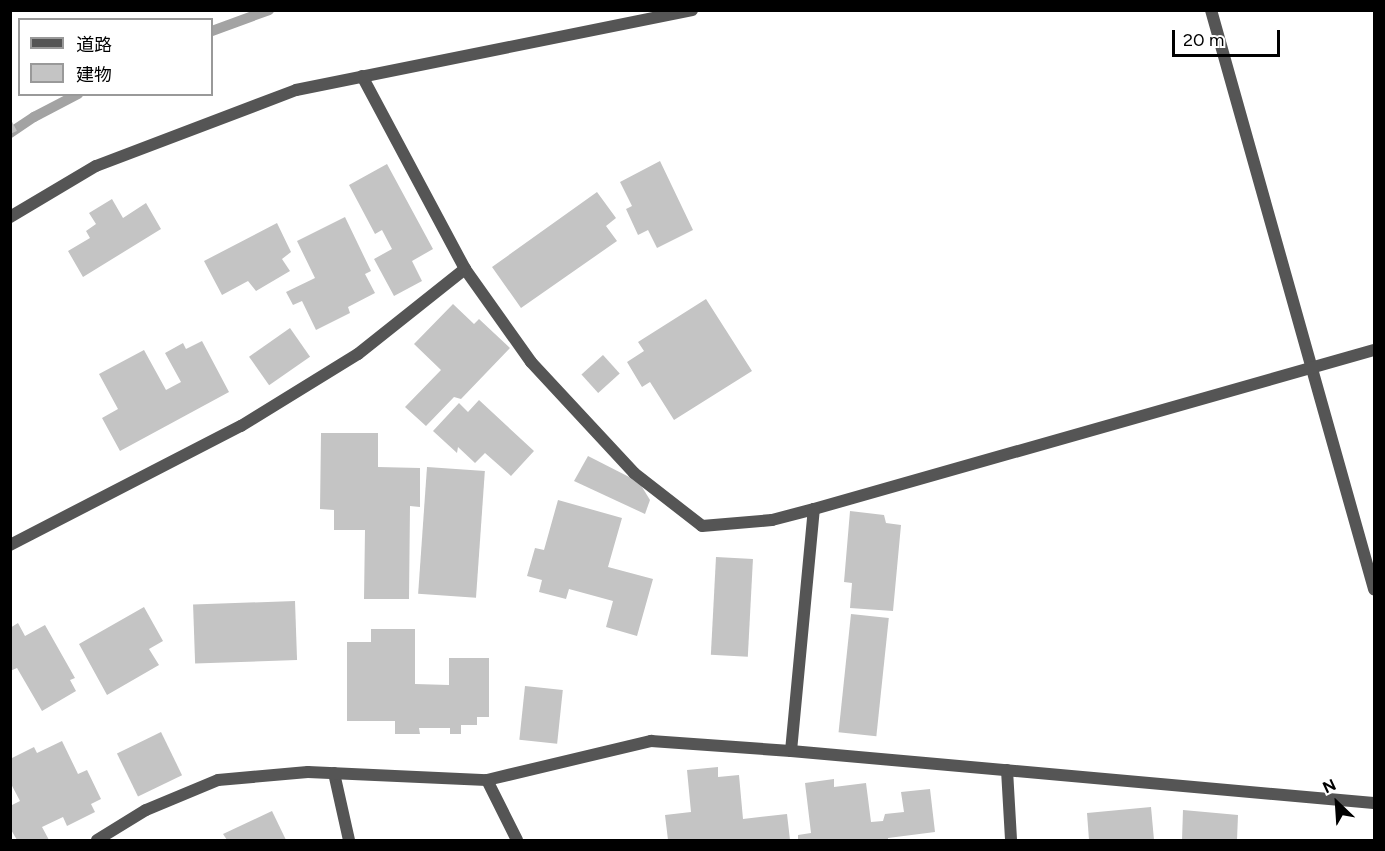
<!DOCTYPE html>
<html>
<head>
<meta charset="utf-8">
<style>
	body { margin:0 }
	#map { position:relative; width:1385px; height:851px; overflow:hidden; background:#fff; font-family:Figtree,"Noto Sans JP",sans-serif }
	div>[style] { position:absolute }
	.stream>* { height:10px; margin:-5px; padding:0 5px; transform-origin:5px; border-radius:5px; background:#a3a3a3 }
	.building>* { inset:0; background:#c4c4c4; transform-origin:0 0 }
	.service>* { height:12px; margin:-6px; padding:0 6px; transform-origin:6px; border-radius:6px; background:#555 }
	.minor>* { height:12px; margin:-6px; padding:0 6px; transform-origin:6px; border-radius:6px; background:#555 }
	.tertiary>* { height:12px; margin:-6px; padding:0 6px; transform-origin:6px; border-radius:6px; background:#555 }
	span { translate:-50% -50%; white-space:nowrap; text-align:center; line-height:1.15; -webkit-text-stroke:4.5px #fff; paint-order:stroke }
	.frame { position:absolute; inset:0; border:12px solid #000; pointer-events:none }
	.legend { position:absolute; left:18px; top:18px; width:195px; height:78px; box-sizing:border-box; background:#fff; border:2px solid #999; margin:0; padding:8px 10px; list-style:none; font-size:18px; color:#000 }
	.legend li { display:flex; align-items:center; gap:12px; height:30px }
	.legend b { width:30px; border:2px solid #999 }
	.north { position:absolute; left:1307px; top:773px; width:60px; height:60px; -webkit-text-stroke:4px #fff; paint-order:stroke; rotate:335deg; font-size:16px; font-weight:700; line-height:24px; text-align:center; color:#000 }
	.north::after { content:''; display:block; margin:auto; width:21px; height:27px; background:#000; clip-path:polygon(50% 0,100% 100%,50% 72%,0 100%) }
	.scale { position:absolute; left:1172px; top:30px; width:108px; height:27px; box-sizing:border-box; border:3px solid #000; border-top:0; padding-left:8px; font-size:18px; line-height:21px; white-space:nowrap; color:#000; -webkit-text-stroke:4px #fff; paint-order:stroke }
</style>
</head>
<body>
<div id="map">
	<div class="stream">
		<i style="left:212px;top:31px;width:61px;rotate:-20.2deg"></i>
		<i style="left:10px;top:133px;width:29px;rotate:-34deg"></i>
		<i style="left:34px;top:117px;width:50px;rotate:-27.6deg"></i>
	</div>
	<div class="building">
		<i style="clip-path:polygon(10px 118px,17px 131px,10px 134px)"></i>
		<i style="clip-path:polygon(660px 161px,693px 230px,657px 248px,648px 230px,638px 235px,626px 209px,632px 206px,620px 182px)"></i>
		<i style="clip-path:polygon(387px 164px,433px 249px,412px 261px,422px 281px,394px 296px,374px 259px,392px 249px,382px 230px,375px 234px,349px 185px)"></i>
		<i style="clip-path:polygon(597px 192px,616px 218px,606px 226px,617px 241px,521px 308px,492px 267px)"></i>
		<i style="clip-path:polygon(112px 199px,123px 218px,146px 203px,161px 229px,83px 277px,68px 251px,90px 238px,86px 231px,96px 224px,89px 213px)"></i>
		<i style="clip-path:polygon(345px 217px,371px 271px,365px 274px,375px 293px,348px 307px,350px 313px,316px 330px,302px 301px,293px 305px,286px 292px,315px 278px,297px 241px)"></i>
		<i style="clip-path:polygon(277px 223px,291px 252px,282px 259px,290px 271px,256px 291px,248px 281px,222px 295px,204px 261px)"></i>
		<i style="clip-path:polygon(706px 299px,752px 371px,674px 420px,650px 382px,642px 387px,627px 362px,644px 351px,638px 342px)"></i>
		<i style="clip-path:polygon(453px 304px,474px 324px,479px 319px,510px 348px,461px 399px,454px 397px,426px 426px,405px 407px,441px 370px,414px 344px)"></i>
		<i style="left:290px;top:328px;width:35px;height:50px;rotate:55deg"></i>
		<i style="clip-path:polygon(202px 341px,229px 392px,120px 451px,102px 418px,118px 409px,99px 374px,144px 350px,166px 390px,181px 382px,165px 353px,183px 343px,186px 349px)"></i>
		<i style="left:603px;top:355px;width:25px;height:29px;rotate:48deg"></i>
		<i style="clip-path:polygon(479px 400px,534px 451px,511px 476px,485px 453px,475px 463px,458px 447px,457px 453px,433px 431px,459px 403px,468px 412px)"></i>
		<i style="clip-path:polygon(321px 433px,378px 433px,378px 467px,420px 468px,420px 507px,410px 506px,409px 599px,364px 599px,365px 530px,334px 530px,334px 510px,320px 509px)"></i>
		<i style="clip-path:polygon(588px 456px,639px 482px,650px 500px,645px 514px,574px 481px)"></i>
		<i style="left:427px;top:467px;width:58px;height:127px;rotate:4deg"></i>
		<i style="clip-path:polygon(558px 500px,622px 518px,608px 567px,653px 579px,637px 636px,606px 627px,613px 601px,569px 589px,566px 599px,539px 592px,542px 580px,527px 576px,535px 548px,544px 550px)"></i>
		<i style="clip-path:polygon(850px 511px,884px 515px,886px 523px,901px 525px,893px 611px,850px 608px,852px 583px,844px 582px)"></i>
		<i style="left:716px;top:557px;width:37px;height:98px;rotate:3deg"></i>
		<i style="left:295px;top:601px;width:59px;height:102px;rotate:88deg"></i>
		<i style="clip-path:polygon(144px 607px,163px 641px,149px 649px,159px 665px,107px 695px,79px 644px)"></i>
		<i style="left:851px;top:614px;width:38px;height:119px;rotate:6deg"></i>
		<i style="clip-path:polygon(18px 623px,25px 636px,45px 625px,75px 678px,70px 680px,76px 691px,42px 711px,17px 668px,10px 671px,10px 628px)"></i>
		<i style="clip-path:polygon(371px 629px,415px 629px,415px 684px,449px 685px,449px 658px,489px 658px,489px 717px,477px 717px,477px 725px,461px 725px,461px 734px,450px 734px,450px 728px,419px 728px,420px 734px,395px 734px,395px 721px,347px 721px,347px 642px,371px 642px)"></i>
		<i style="left:525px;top:686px;width:38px;height:54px;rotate:6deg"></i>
		<i style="left:161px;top:732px;width:48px;height:49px;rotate:64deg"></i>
		<i style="clip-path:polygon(62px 741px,78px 774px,87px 770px,101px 799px,91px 804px,95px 812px,67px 826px,63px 817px,42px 827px,49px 840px,17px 840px,10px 828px,10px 806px,20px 801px,10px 782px,10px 759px,34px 747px,37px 753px)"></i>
		<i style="clip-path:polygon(718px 767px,718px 777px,739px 775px,743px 819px,787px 814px,790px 840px,668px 840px,665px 815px,691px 812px,687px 770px)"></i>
		<i style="clip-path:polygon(834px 779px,834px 787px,866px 783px,871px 822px,883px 821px,885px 814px,904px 812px,901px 792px,930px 789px,935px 832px,888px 838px,888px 840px,798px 840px,798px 835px,811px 833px,805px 783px)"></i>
		<i style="clip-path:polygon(1151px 807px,1154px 840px,1089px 840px,1087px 813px)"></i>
		<i style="clip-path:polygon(1183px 810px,1238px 815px,1237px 840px,1182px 840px)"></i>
		<i style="clip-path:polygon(272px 811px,286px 840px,227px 840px,223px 834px)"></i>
	</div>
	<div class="service">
		<i style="left:334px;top:773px;width:69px;rotate:77.4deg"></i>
		<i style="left:97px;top:840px;width:57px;rotate:-31.5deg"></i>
		<i style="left:146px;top:810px;width:78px;rotate:-22.6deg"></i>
		<i style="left:218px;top:780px;width:90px;rotate:-5.1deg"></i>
		<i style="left:308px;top:772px;width:179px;rotate:2.6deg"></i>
	</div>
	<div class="minor">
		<i style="left:1211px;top:10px;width:602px;rotate:74.28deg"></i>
		<i style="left:362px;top:76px;width:219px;rotate:61.9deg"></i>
		<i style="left:465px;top:269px;width:114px;rotate:54.6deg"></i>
		<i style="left:531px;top:362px;width:151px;rotate:47.1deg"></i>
		<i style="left:634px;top:473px;width:86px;rotate:37.9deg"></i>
		<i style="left:702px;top:526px;width:70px;rotate:-4.9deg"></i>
		<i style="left:772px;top:520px;width:43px;rotate:-14.7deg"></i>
		<i style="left:814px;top:509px;width:582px;rotate:-15.85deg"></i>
		<i style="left:10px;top:545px;width:260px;rotate:-27.3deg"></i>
		<i style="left:241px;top:426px;width:137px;rotate:-31.6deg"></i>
		<i style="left:358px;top:354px;width:137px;rotate:-38.5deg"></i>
		<i style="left:791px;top:751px;width:243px;rotate:-84.6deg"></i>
		<i style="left:1007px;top:770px;width:70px;rotate:86.7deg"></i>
		<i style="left:517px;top:840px;width:67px;rotate:-116.6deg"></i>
		<i style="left:487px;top:780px;width:169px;rotate:-13.4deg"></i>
		<i style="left:651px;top:741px;width:140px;rotate:4.1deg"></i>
		<i style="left:791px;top:751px;width:585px;rotate:5.1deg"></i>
	</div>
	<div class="tertiary">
		<i style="left:10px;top:217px;width:100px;rotate:-30.7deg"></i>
		<i style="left:96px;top:166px;width:214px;rotate:-20.8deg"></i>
		<i style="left:296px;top:90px;width:404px;rotate:-11.4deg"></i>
	</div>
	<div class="frame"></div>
	<ul class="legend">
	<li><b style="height:8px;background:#555"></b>道路</li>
	<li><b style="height:16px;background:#c4c4c4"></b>建物</li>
	</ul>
	<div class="north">N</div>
	<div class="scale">20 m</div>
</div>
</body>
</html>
